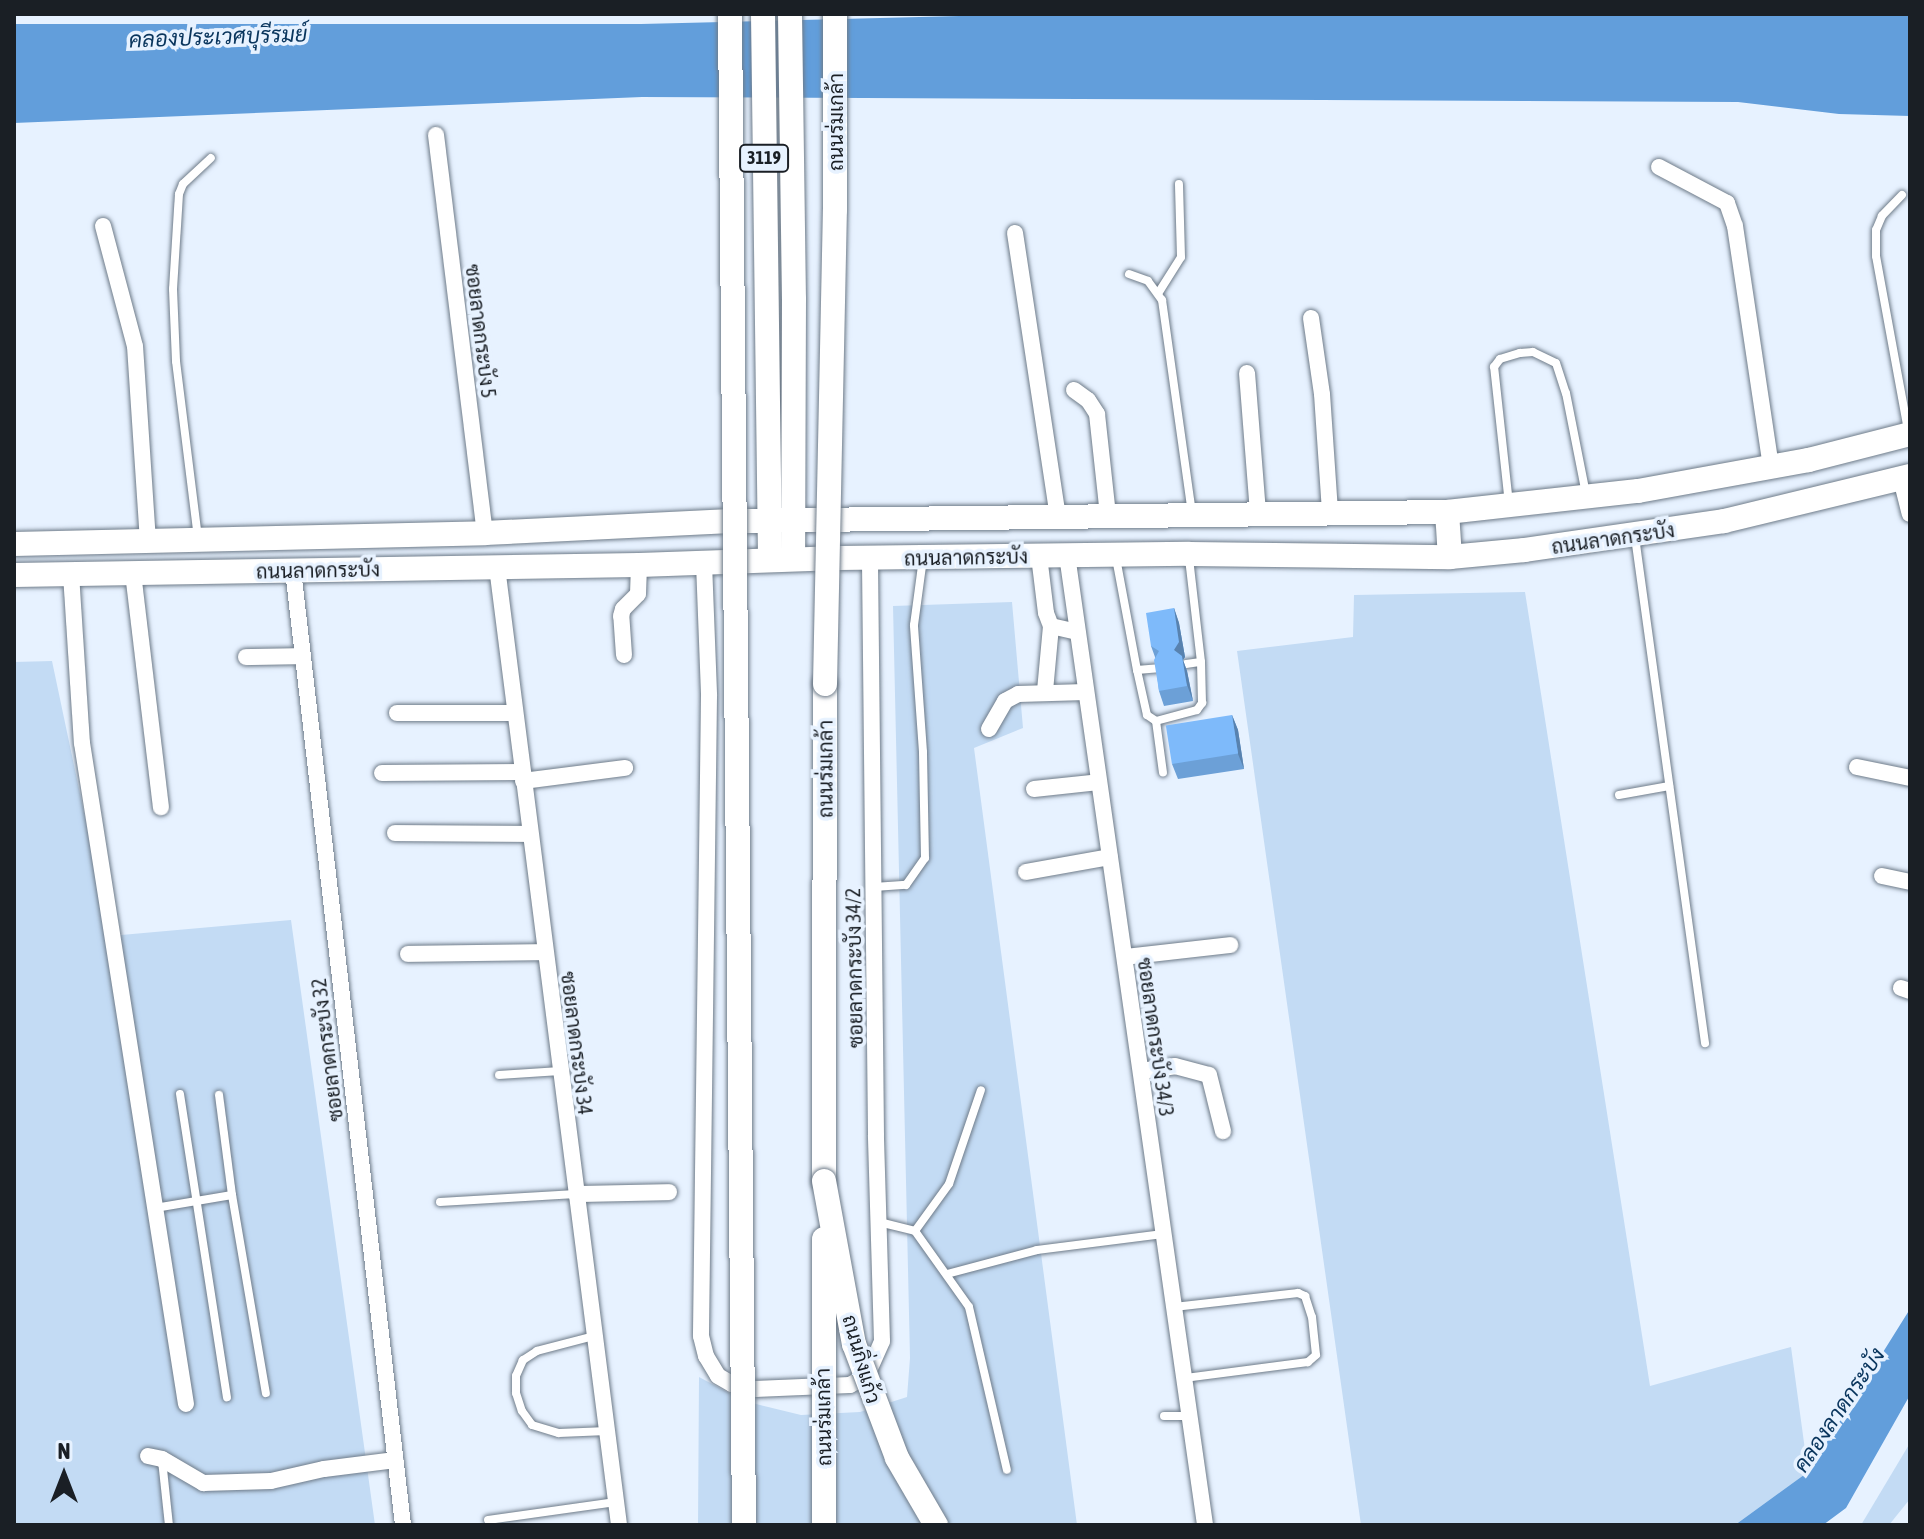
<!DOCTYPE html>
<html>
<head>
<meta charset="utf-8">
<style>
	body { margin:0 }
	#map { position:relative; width:1924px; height:1539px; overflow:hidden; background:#e7f2ff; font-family:"Asap Condensed",Sarabun,sans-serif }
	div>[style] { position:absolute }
	.green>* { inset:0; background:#c3dbf4 }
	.water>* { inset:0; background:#629edb }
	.roads { filter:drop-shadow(0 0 2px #6e7b89) drop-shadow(0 0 2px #6e7b89) }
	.service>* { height:8px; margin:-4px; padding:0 4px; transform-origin:4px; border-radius:4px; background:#fff }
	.minor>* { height:16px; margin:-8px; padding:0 8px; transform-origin:8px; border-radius:8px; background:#fff }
	.primary>* { height:24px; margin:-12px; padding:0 12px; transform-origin:12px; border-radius:12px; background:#fff }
	.bridges { filter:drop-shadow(0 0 2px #6e7b89) drop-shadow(0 0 2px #6e7b89) }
	.primary-bridge>* { height:24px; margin:-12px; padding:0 12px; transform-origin:12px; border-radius:12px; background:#fff }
	.wall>* { inset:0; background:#6ca0d7 }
	.shaded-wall>* { inset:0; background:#5882af }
	.building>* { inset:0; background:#7ebafa; transform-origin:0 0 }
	span { translate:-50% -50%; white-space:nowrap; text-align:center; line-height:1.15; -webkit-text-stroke:7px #e7f2ff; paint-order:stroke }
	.shield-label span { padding:2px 6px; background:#e7f2ff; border:2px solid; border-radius:6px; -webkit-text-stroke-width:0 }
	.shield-label { font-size:18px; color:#1a1f25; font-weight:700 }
	.street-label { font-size:20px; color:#1a1f25 }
	.water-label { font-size:22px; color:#09355d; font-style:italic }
	.frame { position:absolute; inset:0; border:16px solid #1a1f25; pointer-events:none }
	.north { position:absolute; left:24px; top:1435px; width:80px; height:80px; -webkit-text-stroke:6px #e7f2ff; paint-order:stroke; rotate:0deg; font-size:22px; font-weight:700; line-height:32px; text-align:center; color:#1a1f25 }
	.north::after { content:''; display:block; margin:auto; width:28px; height:36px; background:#1a1f25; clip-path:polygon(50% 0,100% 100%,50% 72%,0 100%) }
</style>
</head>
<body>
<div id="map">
	<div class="green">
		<i style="clip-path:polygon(1525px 592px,1650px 1386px,1791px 1347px,1808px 1472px,1735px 1525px,1361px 1525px,1237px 651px,1353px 637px,1354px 595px)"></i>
		<i style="clip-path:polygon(1012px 602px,1023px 728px,974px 748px,1077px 1525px,698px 1525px,699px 1377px,744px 1401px,801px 1415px,860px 1412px,907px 1397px,910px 1358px,893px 606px)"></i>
		<i style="clip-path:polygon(52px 661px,110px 936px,291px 920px,375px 1525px,14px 1525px,14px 662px)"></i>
		<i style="clip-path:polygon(1910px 1443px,1910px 1499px,1889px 1525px,1861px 1525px)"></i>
	</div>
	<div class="water">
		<i style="clip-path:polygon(1040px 14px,1910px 14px,1910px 116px,1839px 114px,1738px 102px,642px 97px,14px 123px,14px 24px,641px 24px)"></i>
		<i style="clip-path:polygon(1910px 1309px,1910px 1395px,1846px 1508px,1823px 1525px,1735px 1525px,1808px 1472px)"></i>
	</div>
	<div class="roads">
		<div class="service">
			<i style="left:1902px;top:195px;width:29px;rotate:134deg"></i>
			<i style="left:1882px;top:216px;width:15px;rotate:113deg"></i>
			<i style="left:1876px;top:230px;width:26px;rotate:90deg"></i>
			<i style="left:1876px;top:256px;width:177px;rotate:79.6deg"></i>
			<i style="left:1129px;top:274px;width:20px;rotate:20deg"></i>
			<i style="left:1148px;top:281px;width:24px;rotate:54deg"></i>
			<i style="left:1162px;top:300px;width:215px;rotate:82deg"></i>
			<i style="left:1159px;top:292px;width:41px;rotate:-57.8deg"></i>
			<i style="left:1181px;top:257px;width:73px;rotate:-91.6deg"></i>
			<i style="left:1509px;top:504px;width:138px;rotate:-96.2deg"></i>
			<i style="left:1494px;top:367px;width:10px;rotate:-53deg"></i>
			<i style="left:1500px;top:359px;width:21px;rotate:-17deg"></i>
			<i style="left:1520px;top:353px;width:13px;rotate:-4deg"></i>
			<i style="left:1533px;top:352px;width:25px;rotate:26deg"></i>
			<i style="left:1556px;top:363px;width:32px;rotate:72deg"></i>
			<i style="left:1566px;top:393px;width:103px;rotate:78.8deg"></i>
			<i style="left:1635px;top:537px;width:511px;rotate:82.12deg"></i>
			<i style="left:198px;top:538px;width:178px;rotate:-97.1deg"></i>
			<i style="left:176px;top:361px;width:72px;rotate:-92.4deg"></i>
			<i style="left:173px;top:289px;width:95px;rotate:-86.4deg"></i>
			<i style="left:179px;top:194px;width:11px;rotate:-68deg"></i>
			<i style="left:183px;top:184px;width:38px;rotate:-43deg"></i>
			<i style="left:1116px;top:558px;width:114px;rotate:79.4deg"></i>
			<i style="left:1137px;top:670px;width:21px;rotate:-5deg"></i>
			<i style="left:1186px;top:664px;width:15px;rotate:-8deg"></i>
			<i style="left:1201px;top:662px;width:104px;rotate:-96.6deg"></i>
			<i style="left:1137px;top:670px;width:46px;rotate:77.5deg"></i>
			<i style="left:1147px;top:715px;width:11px;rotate:34deg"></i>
			<i style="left:1156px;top:721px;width:42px;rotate:-15deg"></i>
			<i style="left:1197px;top:710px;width:9px;rotate:-54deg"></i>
			<i style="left:1202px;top:703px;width:41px;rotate:-91.4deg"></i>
			<i style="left:1156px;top:721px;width:52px;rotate:82.3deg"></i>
			<i style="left:1619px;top:795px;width:51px;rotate:-10.2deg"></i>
			<i style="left:874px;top:887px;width:32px;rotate:-4deg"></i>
			<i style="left:906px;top:885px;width:33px;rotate:-55deg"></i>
			<i style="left:925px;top:858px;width:106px;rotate:-91.1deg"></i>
			<i style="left:923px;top:752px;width:127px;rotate:-94.1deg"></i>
			<i style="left:914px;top:625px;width:68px;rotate:-82.3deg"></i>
			<i style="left:499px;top:1075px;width:61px;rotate:-3.8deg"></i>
			<i style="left:180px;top:1094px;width:307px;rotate:81.2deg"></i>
			<i style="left:232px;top:1195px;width:201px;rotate:80.3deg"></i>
			<i style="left:440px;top:1202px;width:136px;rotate:-3.4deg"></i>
			<i style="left:155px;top:1208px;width:78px;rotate:-9.6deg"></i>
			<i style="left:232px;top:1195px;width:101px;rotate:-97.4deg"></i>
			<i style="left:879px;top:1222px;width:37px;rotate:14deg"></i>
			<i style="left:915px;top:1231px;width:93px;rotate:54.6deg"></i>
			<i style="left:969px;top:1307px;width:167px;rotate:76.9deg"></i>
			<i style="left:915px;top:1231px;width:58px;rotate:-54.1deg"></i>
			<i style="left:949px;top:1184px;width:99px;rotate:-71.2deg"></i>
			<i style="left:947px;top:1274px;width:93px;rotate:-14.9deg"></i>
			<i style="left:1037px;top:1250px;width:127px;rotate:-7.2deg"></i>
			<i style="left:1174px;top:1307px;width:125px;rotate:-6.4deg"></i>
			<i style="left:1298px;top:1293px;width:8px;rotate:23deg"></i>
			<i style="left:1305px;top:1296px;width:22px;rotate:72deg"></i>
			<i style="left:1312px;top:1317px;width:38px;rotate:84deg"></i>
			<i style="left:1316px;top:1355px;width:11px;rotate:139deg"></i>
			<i style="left:1308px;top:1362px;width:125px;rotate:172.6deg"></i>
			<i style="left:594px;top:1336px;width:59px;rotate:165.3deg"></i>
			<i style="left:537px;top:1351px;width:17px;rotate:147deg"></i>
			<i style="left:523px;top:1360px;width:17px;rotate:114deg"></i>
			<i style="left:516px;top:1376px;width:17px;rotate:90deg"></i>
			<i style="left:516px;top:1393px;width:19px;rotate:72deg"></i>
			<i style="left:522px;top:1411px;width:17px;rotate:54deg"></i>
			<i style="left:532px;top:1425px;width:28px;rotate:17deg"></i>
			<i style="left:559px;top:1433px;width:48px;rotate:-2.4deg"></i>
			<i style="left:1164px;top:1416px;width:25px"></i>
			<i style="left:162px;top:1460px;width:65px;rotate:83.9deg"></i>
			<i style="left:488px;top:1520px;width:129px;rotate:-8deg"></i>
		</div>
		<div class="minor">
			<i style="left:436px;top:135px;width:401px;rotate:83deg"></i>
			<i style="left:1659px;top:167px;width:77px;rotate:27.9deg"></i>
			<i style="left:1727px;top:203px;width:24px;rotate:71deg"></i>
			<i style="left:1735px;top:226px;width:244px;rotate:81.5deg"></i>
			<i style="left:103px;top:226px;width:124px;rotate:75.1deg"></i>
			<i style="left:135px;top:346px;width:196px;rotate:86.2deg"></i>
			<i style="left:1015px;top:233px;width:286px;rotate:81.4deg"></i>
			<i style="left:1311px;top:318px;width:77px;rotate:81.8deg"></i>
			<i style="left:1322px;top:394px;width:118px;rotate:86.1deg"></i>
			<i style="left:1247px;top:373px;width:140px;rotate:85.5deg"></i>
			<i style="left:1074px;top:390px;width:17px;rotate:36deg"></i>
			<i style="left:1088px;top:400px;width:17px;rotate:57deg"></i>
			<i style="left:1097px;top:414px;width:102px;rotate:83.8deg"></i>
			<i style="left:1901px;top:479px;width:36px;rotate:76deg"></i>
			<i style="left:1067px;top:555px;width:980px;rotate:81.9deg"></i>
			<i style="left:1039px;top:556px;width:57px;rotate:83deg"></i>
			<i style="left:1046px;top:613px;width:14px;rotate:69deg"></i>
			<i style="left:1051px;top:626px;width:27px;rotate:13deg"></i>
			<i style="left:704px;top:563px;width:133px;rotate:87.8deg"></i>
			<i style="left:709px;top:696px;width:640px;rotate:90.72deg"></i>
			<i style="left:701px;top:1336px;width:21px;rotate:76deg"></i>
			<i style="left:706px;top:1356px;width:23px;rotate:59deg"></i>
			<i style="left:718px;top:1376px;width:16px;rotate:30deg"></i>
			<i style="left:732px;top:1384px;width:24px;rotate:12deg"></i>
			<i style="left:755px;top:1389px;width:95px;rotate:-2.4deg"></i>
			<i style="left:850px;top:1385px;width:20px;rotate:-30deg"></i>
			<i style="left:867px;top:1375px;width:37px;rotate:-66deg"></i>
			<i style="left:882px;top:1341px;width:206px;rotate:-91.7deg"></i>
			<i style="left:876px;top:1135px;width:577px;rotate:-90.6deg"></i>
			<i style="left:497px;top:567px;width:966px;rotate:82.74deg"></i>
			<i style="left:293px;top:570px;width:961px;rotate:83.43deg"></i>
			<i style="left:133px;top:573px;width:236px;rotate:83.2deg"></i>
			<i style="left:71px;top:574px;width:169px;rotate:86.3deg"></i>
			<i style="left:82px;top:743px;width:669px;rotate:81.06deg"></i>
			<i style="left:624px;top:655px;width:39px;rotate:-94deg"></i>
			<i style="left:621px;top:616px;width:7px;rotate:-74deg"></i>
			<i style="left:623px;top:609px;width:21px;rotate:-45deg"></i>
			<i style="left:638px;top:594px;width:29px;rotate:-88deg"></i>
			<i style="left:246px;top:657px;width:55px;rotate:-1deg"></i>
			<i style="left:1045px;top:691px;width:65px;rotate:-84.7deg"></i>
			<i style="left:397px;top:713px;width:117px"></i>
			<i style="left:989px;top:729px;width:32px;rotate:-60deg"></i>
			<i style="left:1005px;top:701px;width:15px;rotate:-28deg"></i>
			<i style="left:1018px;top:694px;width:68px;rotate:-1.7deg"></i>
			<i style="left:1857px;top:767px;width:54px;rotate:11.7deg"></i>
			<i style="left:382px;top:773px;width:140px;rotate:-0.4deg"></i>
			<i style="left:523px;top:781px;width:103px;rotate:-7.3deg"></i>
			<i style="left:1034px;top:789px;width:65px;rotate:-6.1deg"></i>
			<i style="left:395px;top:833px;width:135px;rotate:0.4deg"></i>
			<i style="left:1026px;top:872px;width:85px;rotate:-10.1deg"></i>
			<i style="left:1882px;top:876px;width:29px;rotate:12deg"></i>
			<i style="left:408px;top:954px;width:137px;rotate:-0.8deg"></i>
			<i style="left:1125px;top:957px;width:106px;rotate:-6.5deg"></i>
			<i style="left:1901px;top:988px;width:9px;rotate:18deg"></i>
			<i style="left:1141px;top:1071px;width:34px;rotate:-8deg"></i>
			<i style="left:1175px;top:1066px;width:35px;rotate:15deg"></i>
			<i style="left:1209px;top:1075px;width:58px;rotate:76deg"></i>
			<i style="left:576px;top:1194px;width:93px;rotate:-1.2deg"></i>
			<i style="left:148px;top:1456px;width:14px;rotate:12deg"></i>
			<i style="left:162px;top:1459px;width:48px;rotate:30.3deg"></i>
			<i style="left:203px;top:1483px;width:68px;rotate:-1.7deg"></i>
			<i style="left:271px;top:1481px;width:54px;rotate:-12.8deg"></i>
			<i style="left:324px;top:1469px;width:72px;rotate:-7.2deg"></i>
		</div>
		<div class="primary">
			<i style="left:763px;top:14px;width:545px;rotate:89.26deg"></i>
			<i style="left:790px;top:14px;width:285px;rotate:89.2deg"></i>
			<i style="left:794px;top:299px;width:260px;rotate:90.2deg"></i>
			<i style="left:1447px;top:512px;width:45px;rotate:86.2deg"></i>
			<i style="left:14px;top:544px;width:471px;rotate:-1.3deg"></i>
			<i style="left:485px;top:533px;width:246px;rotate:-2.8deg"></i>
			<i style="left:731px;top:521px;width:716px;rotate:-0.72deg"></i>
			<i style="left:1447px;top:512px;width:192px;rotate:-6.3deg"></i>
			<i style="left:1638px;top:491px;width:174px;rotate:-10.3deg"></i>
			<i style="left:1809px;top:460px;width:104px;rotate:-14.4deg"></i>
			<i style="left:14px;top:575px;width:625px;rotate:-0.92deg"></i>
			<i style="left:639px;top:565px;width:200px;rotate:-2deg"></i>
			<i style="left:839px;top:558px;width:350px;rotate:-0.7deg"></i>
			<i style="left:1189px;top:554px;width:261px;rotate:0.7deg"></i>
			<i style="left:1450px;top:557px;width:75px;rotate:-5.3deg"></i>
			<i style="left:1525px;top:550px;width:201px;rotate:-8.3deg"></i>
			<i style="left:1724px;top:521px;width:191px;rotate:-13.6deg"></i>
			<i style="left:824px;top:1181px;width:497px;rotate:-89.9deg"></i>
		</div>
	</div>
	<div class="bridges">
		<div class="primary-bridge">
			<i style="left:730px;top:14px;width:1511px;rotate:89.47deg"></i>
			<i style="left:825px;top:684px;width:474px;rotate:-88.8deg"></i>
			<i style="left:835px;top:210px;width:196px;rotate:-90deg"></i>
			<i style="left:824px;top:1181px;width:166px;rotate:79.6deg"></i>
			<i style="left:854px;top:1344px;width:122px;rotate:69.3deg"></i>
			<i style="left:897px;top:1458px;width:78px;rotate:59.8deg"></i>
			<i style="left:824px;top:1239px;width:286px;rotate:90deg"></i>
		</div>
	</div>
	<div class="wall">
		<i style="clip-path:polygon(1174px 608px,1179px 623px,1185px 657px,1183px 660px,1187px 671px,1193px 701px,1164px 706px,1159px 691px,1155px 657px,1151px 646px)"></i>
		<i style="clip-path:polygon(1232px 715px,1238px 730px,1244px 769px,1178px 779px,1172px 764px)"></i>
	</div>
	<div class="shaded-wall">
		<i style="clip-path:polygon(1174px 608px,1179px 623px,1185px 657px,1183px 660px,1187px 671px,1193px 701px,1174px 650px)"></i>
		<i style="clip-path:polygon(1232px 715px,1238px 730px,1244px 769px,1238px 754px)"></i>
	</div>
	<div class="building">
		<i style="clip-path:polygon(1174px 608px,1179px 642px,1174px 650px,1182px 656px,1187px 686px,1159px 691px,1154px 660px,1159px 651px,1151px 646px,1146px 613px)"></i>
		<i style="left:1232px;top:715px;width:39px;height:67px;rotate:81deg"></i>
	</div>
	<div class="shield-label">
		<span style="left:764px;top:158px">3119</span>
	</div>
	<div class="street-label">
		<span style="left:835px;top:122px;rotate:-90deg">ถนนร่มเกล้า</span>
		<span style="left:481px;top:331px;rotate:83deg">ซอยลาดกระบัง 5</span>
		<span style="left:1613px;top:538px;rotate:-8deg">ถนนลาดกระบัง</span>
		<span style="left:966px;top:557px;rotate:-1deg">ถนนลาดกระบัง</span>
		<span style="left:318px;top:570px;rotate:-1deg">ถนนลาดกระบัง</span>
		<span style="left:825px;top:769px;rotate:-90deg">ถนนร่มเกล้า</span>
		<span style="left:854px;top:968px;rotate:-91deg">ซอยลาดกระบัง 34/2</span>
		<span style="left:1156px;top:1037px;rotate:82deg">ซอยลาดกระบัง 34/3</span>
		<span style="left:577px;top:1043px;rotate:83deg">ซอยลาดกระบัง 34</span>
		<span style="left:327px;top:1050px;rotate:-97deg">ซอยลาดกระบัง 32</span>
		<span style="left:862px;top:1359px;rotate:74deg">ถนนกิ่งแก้ว</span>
		<span style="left:823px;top:1417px;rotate:-91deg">ถนนร่มเกล้า</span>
	</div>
	<div class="water-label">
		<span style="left:218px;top:37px;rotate:-2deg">คลองประเวศบุรีรมย์</span>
		<span style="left:1839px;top:1410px;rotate:-56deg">คลองลาดกระบัง</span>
	</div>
	<div class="frame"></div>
	<div class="north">N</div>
</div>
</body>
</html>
